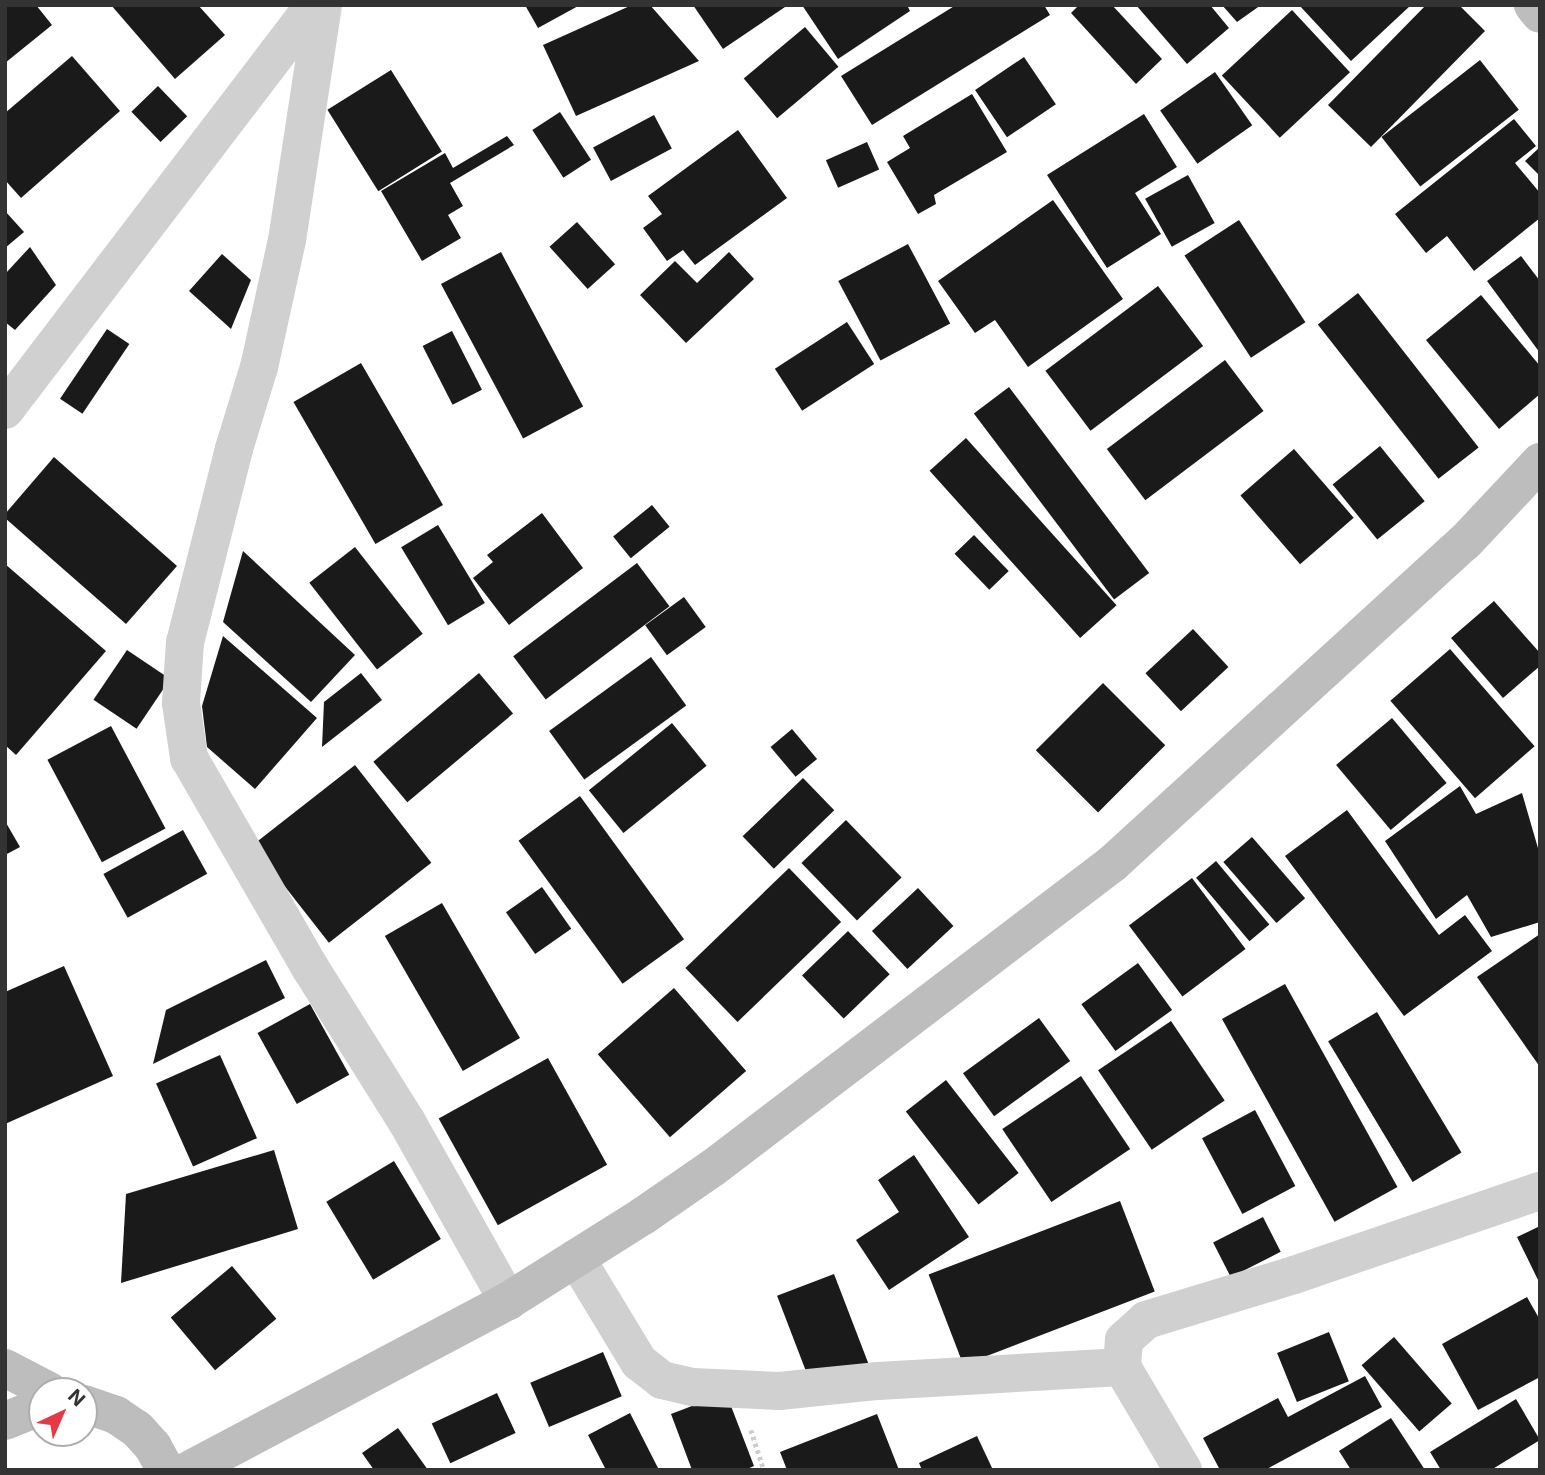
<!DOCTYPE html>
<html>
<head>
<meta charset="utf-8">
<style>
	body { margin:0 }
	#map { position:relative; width:1545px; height:1475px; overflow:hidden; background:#fff; font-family:Inter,sans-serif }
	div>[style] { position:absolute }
	.building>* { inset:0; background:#1a1a1a; transform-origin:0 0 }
	.path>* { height:4.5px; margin-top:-2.25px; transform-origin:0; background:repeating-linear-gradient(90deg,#cdcdcd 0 3.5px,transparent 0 7px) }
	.street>* { height:38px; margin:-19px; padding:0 19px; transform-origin:19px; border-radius:19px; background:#d0d0d0 }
	.secondary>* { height:38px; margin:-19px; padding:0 19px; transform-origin:19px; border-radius:19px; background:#bdbdbd }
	span { translate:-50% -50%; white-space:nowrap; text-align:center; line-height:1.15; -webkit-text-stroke:7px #fff; paint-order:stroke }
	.frame { position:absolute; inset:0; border:7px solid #333; pointer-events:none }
	.north { position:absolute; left:28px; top:1377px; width:70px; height:70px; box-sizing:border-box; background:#fff; border:2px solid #adadad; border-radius:50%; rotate:44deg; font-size:19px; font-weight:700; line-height:28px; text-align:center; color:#333 }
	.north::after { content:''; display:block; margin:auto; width:24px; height:32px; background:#e63946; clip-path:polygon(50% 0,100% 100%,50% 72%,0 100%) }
</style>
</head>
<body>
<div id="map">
	<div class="building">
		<i style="clip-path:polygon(5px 5px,36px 5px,52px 25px,5px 63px)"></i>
		<i style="clip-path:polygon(111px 5px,198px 5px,225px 35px,175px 79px)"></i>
		<i style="clip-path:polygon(525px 5px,580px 5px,538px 28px)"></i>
		<i style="clip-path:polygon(632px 5px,650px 5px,699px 61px,576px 116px,543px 45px)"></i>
		<i style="clip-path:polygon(693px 5px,788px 5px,723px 49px)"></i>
		<i style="clip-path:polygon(802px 5px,907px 5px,910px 11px,838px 59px)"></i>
		<i style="clip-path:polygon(956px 5px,1044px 5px,1050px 15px,872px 125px,841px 76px)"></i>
		<i style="clip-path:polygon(1079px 5px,1112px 5px,1162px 59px,1136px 84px,1071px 13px)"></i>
		<i style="clip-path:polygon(1136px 5px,1210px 5px,1229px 28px,1187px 64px)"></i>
		<i style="clip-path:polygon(1222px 5px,1261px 5px,1237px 22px)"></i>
		<i style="clip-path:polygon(1299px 5px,1411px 5px,1351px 61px)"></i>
		<i style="clip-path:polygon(1426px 5px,1459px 5px,1485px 31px,1371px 147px,1328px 105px)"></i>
		<i style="left:1292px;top:10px;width:85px;height:96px;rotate:47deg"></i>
		<i style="left:805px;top:27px;width:52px;height:80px;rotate:50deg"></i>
		<i style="clip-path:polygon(72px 56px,120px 111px,21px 198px,5px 180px,5px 113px)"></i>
		<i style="left:1024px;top:57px;width:57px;height:59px;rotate:56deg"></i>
		<i style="left:1480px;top:60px;width:63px;height:125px;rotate:52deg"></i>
		<i style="left:391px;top:70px;width:96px;height:75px;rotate:58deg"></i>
		<i style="left:1215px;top:72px;width:65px;height:67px;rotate:55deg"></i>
		<i style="left:158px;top:86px;width:42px;height:37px;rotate:46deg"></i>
		<i style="clip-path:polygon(972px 94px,1007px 152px,934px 195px,936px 204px,918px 214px,887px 162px,910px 148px,903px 136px)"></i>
		<i style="left:560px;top:112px;width:57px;height:33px;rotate:57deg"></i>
		<i style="clip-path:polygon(1144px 114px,1177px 167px,1135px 193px,1161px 234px,1107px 268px,1047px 175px)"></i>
		<i style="left:654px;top:115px;width:38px;height:69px;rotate:62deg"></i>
		<i style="clip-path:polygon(1514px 119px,1536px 146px,1515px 163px,1540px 193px,1540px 218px,1474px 271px,1447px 236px,1426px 253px,1395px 214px)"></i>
		<i style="clip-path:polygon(738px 130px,787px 198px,695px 265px,683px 250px,667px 261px,643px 228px,662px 214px,648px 196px)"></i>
		<i style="clip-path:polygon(507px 136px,514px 145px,450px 183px,463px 206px,448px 215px,461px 238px,422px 261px,381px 191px,445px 153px,453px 168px)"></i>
		<i style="left:867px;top:142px;width:30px;height:45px;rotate:66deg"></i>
		<i style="clip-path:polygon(1540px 147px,1540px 176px,1525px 161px)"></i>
		<i style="left:1188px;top:175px;width:55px;height:49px;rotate:61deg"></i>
		<i style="clip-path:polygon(1053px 200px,1123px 299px,1028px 367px,995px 320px,975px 333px,938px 281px)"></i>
		<i style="clip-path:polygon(5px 211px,24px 232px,5px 248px)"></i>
		<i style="left:1239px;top:220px;width:122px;height:65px;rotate:57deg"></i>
		<i style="left:577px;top:222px;width:57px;height:37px;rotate:48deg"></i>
		<i style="left:908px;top:244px;width:90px;height:79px;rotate:62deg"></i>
		<i style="clip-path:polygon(30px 247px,56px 285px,15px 330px,5px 322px,5px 274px)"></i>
		<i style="left:501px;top:252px;width:175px;height:68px;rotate:62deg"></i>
		<i style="clip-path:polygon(729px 252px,754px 279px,686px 343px,640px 295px,675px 261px,697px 283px)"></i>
		<i style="clip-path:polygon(222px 254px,251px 280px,231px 329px,189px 291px)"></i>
		<i style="clip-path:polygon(1521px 256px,1540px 281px,1540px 353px,1487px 281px)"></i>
		<i style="left:1158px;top:286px;width:75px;height:141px;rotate:53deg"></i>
		<i style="left:1358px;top:293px;width:196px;height:51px;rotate:52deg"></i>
		<i style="clip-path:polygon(1481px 295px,1540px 366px,1540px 394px,1499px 429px,1426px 340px)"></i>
		<i style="left:847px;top:322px;width:50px;height:86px;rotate:57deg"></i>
		<i style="left:107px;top:329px;width:27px;height:84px;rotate:34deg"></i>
		<i style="left:452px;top:331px;width:66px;height:33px;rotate:63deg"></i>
		<i style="left:1225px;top:360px;width:64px;height:148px;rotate:53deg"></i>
		<i style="left:361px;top:363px;width:164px;height:78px;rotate:60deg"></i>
		<i style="left:1009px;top:387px;width:233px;height:44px;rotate:53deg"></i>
		<i style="left:966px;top:438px;width:225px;height:49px;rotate:48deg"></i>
		<i style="left:1380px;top:446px;width:71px;height:61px;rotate:51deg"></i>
		<i style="left:1294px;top:449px;width:91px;height:71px;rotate:49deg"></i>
		<i style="clip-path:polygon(54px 457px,177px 566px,126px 624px,5px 518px,5px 514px)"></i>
		<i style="left:652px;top:505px;width:28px;height:50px;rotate:51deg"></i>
		<i style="clip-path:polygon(542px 513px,583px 568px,509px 625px,473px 578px,493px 562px,487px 555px)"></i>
		<i style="left:438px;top:525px;width:91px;height:43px;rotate:59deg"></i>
		<i style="left:974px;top:535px;width:50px;height:27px;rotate:46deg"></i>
		<i style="left:355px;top:547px;width:110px;height:58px;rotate:52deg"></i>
		<i style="clip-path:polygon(243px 551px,355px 655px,311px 702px,223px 622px)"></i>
		<i style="left:637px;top:563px;width:54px;height:155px;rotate:53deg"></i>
		<i style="clip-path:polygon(5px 564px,106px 651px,16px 755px,5px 745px)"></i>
		<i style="left:684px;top:597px;width:37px;height:48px;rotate:54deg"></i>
		<i style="clip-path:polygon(1494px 601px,1540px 653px,1540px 666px,1503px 698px,1451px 638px)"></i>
		<i style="left:1193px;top:629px;width:52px;height:65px;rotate:47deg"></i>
		<i style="clip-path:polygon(223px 636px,317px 718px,255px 789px,207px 747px,202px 706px)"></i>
		<i style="left:1450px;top:649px;width:129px;height:79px;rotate:49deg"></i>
		<i style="left:127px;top:650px;width:52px;height:60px;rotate:34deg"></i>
		<i style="left:651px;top:657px;width:60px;height:126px;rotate:54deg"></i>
		<i style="clip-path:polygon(361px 673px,382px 700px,322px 747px,324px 702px)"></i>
		<i style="left:479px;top:673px;width:53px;height:138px;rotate:50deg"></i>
		<i style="left:1103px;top:683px;width:88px;height:95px;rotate:45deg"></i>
		<i style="left:1392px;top:718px;width:85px;height:73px;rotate:50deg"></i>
		<i style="left:672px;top:723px;width:55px;height:107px;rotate:51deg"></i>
		<i style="left:111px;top:726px;width:116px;height:72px;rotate:62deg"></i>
		<i style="left:792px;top:729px;width:39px;height:28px;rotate:50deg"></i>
		<i style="left:355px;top:765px;width:124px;height:130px;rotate:52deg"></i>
		<i style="left:803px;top:778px;width:45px;height:84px;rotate:46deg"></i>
		<i style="clip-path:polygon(1460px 786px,1476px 814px,1522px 793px,1540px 855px,1540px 922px,1491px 937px,1467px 895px,1436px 919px,1385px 841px)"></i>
		<i style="left:580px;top:796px;width:177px;height:76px;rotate:54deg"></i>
		<i style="clip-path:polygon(1347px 810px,1439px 935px,1465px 915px,1492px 951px,1404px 1016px,1285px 856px)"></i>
		<i style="left:846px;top:820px;width:80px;height:62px;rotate:46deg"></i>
		<i style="clip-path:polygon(5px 821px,20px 847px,5px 855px)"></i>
		<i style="left:183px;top:830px;width:50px;height:91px;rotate:61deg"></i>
		<i style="left:1252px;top:837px;width:81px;height:38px;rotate:49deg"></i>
		<i style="left:1216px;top:861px;width:83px;height:26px;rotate:50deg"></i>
		<i style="left:789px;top:868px;width:75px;height:144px;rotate:46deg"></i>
		<i style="left:1192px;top:878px;width:89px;height:79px;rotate:53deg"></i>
		<i style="left:542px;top:887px;width:51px;height:44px;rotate:55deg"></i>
		<i style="left:918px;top:888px;width:52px;height:63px;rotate:47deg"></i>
		<i style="left:442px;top:903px;width:156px;height:66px;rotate:60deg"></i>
		<i style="left:848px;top:931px;width:60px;height:64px;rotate:46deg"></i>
		<i style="clip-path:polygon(1540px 934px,1540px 1067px,1477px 977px)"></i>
		<i style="clip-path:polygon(266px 960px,285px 998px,153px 1064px,166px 1010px)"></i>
		<i style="left:1138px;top:963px;width:58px;height:70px;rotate:54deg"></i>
		<i style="clip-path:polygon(64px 966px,113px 1076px,5px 1124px,5px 992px)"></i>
		<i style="left:1285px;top:984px;width:232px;height:72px;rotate:61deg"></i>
		<i style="left:674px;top:988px;width:110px;height:101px;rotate:49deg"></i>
		<i style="left:310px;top:1004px;width:81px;height:60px;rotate:61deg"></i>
		<i style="left:1377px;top:1012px;width:164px;height:57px;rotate:59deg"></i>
		<i style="left:1039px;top:1018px;width:53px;height:94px;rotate:54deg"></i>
		<i style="left:1171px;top:1021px;width:96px;height:88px;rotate:56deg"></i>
		<i style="left:220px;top:1055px;width:91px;height:70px;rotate:66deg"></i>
		<i style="left:548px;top:1058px;width:122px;height:125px;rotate:61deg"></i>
		<i style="left:1081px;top:1076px;width:88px;height:95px;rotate:56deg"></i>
		<i style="left:946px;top:1080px;width:118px;height:51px;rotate:52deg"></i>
		<i style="left:1255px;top:1110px;width:86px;height:60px;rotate:62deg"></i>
		<i style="clip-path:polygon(274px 1150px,298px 1229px,121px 1283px,126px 1194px)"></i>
		<i style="clip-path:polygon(914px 1155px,969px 1237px,889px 1290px,856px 1240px,899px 1212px,878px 1180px)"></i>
		<i style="left:394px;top:1161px;width:91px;height:79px;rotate:59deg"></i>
		<i style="left:1120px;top:1201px;width:97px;height:205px;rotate:69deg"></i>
		<i style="left:1263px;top:1217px;width:39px;height:56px;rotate:63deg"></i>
		<i style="clip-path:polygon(1540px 1226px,1540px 1284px,1517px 1237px)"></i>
		<i style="left:232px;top:1266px;width:69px;height:80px;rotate:50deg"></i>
		<i style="left:834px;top:1274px;width:96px;height:61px;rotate:69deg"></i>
		<i style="clip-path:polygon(1527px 1297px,1540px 1320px,1540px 1377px,1478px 1410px,1442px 1344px)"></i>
		<i style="left:1329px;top:1332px;width:53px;height:56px;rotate:68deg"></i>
		<i style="left:1394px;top:1337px;width:88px;height:43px;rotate:49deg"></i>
		<i style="left:603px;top:1352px;width:48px;height:79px;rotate:67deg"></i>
		<i style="clip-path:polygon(1365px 1376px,1382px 1407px,1265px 1470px,1220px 1470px,1203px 1438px,1278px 1398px,1288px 1417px)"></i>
		<i style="left:497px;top:1393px;width:44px;height:72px;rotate:65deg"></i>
		<i style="clip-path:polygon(726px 1393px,754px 1466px,745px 1470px,692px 1470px,671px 1414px)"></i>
		<i style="clip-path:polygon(1516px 1399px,1540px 1440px,1491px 1470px,1441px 1470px,1430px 1452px)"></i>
		<i style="clip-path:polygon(630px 1413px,659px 1470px,606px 1470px,588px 1435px)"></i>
		<i style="clip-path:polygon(877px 1414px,899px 1470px,787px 1470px,780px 1452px)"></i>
		<i style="clip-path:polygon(1391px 1418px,1425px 1470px,1351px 1470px,1339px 1451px)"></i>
		<i style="clip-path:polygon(398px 1428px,428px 1470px,374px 1470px,362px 1453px)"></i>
		<i style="clip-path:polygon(977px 1436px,993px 1470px,922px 1470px,919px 1463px)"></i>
	</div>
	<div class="path">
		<i style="left:751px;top:1430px;width:42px;rotate:72deg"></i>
	</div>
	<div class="street">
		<i style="left:323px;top:5px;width:238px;rotate:98.7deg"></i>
		<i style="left:287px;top:240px;width:130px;rotate:102.4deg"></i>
		<i style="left:259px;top:367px;width:86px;rotate:107deg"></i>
		<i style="left:234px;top:449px;width:199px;rotate:104.2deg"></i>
		<i style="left:185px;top:642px;width:61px;rotate:93.8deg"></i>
		<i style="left:181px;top:703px;width:56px;rotate:81.7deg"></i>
		<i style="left:189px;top:758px;width:244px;rotate:60deg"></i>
		<i style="left:311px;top:969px;width:181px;rotate:57.9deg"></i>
		<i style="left:407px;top:1122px;width:206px;rotate:60.6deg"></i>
		<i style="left:5px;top:410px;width:509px;rotate:-52.66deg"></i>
		<i style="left:576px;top:1258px;width:122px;rotate:58.8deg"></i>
		<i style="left:639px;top:1362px;width:29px;rotate:38deg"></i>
		<i style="left:662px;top:1380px;width:32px;rotate:13deg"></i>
		<i style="left:693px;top:1387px;width:86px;rotate:2.7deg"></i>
		<i style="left:779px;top:1391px;width:100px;rotate:-5.8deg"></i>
		<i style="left:878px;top:1381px;width:244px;rotate:-3.3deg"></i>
		<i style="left:1183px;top:1470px;width:120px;rotate:-120.6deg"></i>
		<i style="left:1122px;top:1367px;width:27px;rotate:-86deg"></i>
		<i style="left:1124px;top:1340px;width:30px;rotate:-42deg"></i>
		<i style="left:1146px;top:1320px;width:155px;rotate:-16.9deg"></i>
		<i style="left:1294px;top:1275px;width:260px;rotate:-18.9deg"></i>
	</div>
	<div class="secondary">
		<i style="left:1533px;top:5px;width:11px;rotate:52deg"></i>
		<i style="left:5px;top:1368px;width:50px;rotate:27.6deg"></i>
		<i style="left:84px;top:1404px;width:34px;rotate:19deg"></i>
		<i style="left:116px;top:1415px;width:25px;rotate:34deg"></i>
		<i style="left:137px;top:1429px;width:24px;rotate:48deg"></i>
		<i style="left:153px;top:1447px;width:26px;rotate:61deg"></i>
		<i style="left:5px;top:1421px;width:40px;rotate:-22deg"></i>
		<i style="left:189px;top:1470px;width:361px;rotate:-27.9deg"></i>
		<i style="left:508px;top:1301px;width:160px;rotate:-32.2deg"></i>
		<i style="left:643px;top:1216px;width:86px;rotate:-34.6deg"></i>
		<i style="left:714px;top:1167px;width:502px;rotate:-37.3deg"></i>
		<i style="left:1113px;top:863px;width:476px;rotate:-42.4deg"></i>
		<i style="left:1465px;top:542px;width:110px;rotate:-46.8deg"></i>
	</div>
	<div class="frame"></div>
	<div class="north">N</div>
</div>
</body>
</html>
